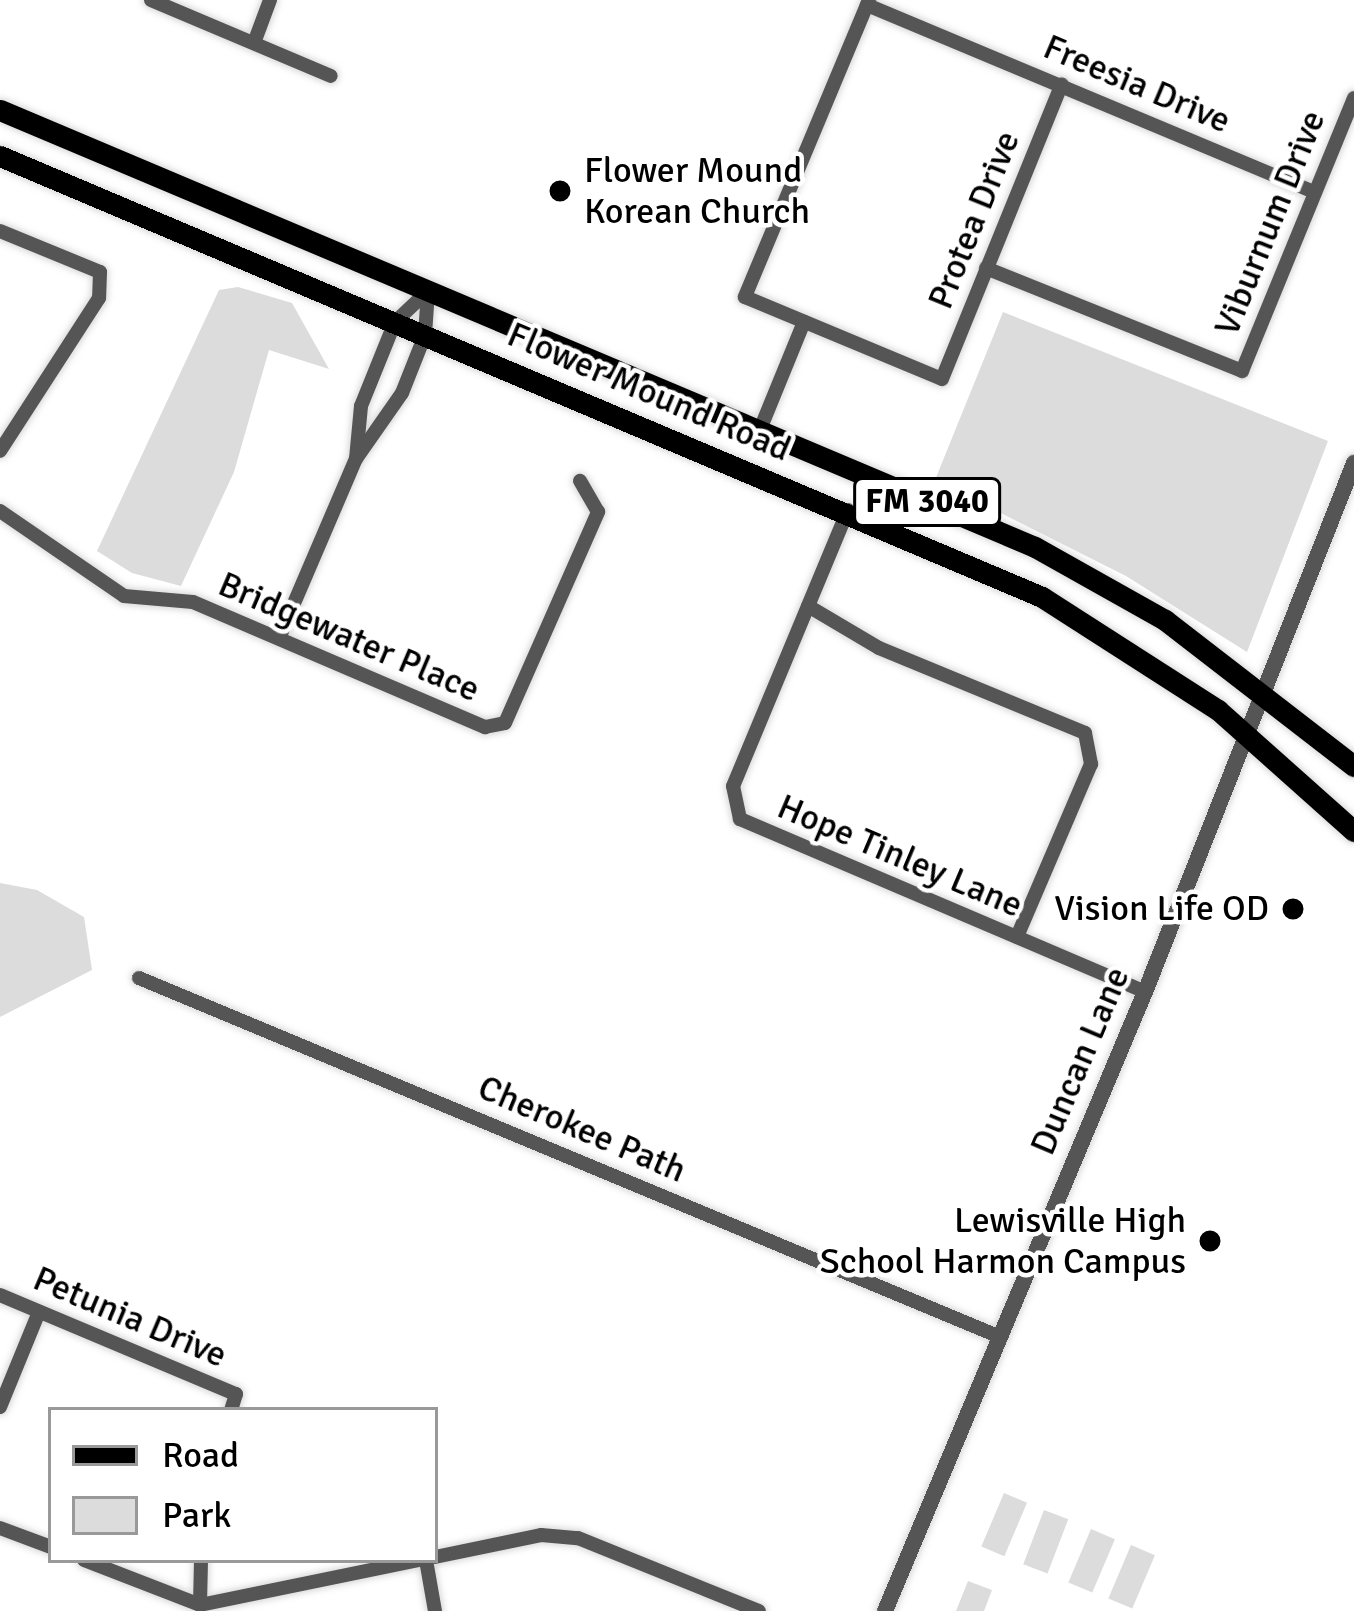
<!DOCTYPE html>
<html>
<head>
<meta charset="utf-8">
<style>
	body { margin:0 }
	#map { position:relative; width:1354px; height:1611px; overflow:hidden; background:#fff; font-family:Signika,sans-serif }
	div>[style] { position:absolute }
	.green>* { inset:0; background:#dcdcdc; transform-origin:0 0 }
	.roads { filter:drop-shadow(0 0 3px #dbdbdb) drop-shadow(0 0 3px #dbdbdb) }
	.minor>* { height:14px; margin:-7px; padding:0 7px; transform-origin:7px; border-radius:7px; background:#555 }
	.tertiary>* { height:16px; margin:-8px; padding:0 8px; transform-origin:8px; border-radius:8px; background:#555 }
	.primary>* { height:21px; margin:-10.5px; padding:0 10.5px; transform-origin:10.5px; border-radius:10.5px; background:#000 }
	.dots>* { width:33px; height:33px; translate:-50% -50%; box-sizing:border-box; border:6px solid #fff; border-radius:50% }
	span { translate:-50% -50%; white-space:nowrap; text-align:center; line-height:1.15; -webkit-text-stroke:9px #fff; paint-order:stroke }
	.shield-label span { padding:3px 9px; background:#fff; border:3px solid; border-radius:9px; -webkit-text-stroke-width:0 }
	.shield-label { font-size:33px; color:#000; font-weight:700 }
	.street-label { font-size:36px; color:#000 }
	.poi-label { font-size:36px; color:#000 }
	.left { translate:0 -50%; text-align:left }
	.right { translate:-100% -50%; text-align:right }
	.legend { position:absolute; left:48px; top:1407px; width:390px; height:156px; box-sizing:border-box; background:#fff; border:3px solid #999; margin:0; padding:15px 21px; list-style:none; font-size:36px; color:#000 }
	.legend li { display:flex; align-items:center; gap:24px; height:60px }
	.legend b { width:60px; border:3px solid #999 }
</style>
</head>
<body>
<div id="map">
	<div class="green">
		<i style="clip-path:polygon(238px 287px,292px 303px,329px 369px,269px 350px,234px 472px,181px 586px,132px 573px,97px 551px,219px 290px)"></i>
		<i style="clip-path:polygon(1003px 312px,1328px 441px,1247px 652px,1126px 576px,935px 480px)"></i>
		<i style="clip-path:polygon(0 883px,37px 890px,84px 917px,92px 970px,0 1017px)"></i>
		<i style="left:1004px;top:1493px;width:25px;height:58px;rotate:23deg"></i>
		<i style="left:1044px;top:1510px;width:26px;height:58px;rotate:21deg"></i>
		<i style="left:1091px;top:1529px;width:26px;height:58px;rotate:23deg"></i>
		<i style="left:1131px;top:1545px;width:26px;height:58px;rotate:23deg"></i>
		<i style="clip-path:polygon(968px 1581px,992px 1590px,984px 1611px,956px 1611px)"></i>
	</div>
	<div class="roads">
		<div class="minor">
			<i style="left:151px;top:0;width:195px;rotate:22.9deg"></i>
			<i style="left:869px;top:0;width:322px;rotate:112.7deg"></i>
			<i style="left:745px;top:297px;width:213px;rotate:22.6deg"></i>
			<i style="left:942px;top:379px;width:318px;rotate:-67.9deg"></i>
			<i style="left:867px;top:5px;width:485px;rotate:22.7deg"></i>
			<i style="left:254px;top:43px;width:46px;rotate:-69.6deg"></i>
			<i style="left:0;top:231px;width:108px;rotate:22.3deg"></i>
			<i style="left:100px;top:272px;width:26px;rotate:92deg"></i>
			<i style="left:99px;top:298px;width:182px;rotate:122.9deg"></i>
			<i style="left:986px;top:268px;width:276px;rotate:21.9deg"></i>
			<i style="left:1242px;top:371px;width:295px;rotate:-67.7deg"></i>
			<i style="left:759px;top:432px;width:119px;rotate:-67.8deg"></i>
			<i style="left:848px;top:510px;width:299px;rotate:112.6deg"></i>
			<i style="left:733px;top:786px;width:34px;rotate:78deg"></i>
			<i style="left:740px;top:819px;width:440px;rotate:23.1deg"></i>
			<i style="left:0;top:511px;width:150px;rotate:34.4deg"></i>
			<i style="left:124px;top:596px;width:69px;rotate:5deg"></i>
			<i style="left:193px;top:602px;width:318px;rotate:23.2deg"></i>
			<i style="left:485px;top:727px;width:20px;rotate:-11deg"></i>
			<i style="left:505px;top:723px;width:231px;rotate:-66.2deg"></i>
			<i style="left:598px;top:512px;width:36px;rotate:-120deg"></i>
			<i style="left:808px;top:606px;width:82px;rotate:30.6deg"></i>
			<i style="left:879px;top:648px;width:223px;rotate:22.4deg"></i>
			<i style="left:1085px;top:733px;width:32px;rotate:79deg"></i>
			<i style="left:1091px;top:764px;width:188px;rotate:113.2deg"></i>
			<i style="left:280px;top:636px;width:193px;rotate:-66.8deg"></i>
			<i style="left:356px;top:459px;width:53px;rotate:-84.6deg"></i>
			<i style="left:361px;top:406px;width:91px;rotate:-68deg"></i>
			<i style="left:395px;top:322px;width:45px;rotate:-43.2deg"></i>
			<i style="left:428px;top:291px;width:44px;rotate:93.9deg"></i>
			<i style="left:425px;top:335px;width:62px;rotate:111.6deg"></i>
			<i style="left:402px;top:393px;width:80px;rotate:124.9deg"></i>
			<i style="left:139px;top:978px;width:933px;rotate:22.63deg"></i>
			<i style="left:0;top:1295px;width:256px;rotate:22.8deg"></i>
			<i style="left:236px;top:1394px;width:17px;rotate:107deg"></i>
			<i style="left:0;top:1407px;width:103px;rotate:-67.7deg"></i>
			<i style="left:0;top:1528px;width:54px;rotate:20.4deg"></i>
			<i style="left:435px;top:1557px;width:108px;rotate:-11.7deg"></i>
			<i style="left:541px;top:1535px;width:37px;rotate:5deg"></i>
			<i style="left:578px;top:1538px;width:195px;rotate:22deg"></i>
			<i style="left:84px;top:1560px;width:124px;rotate:21.2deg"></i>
			<i style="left:200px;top:1605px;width:225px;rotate:-11.6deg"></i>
			<i style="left:426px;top:1560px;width:52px;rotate:80deg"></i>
			<i style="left:200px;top:1605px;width:45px;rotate:-88.7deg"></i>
		</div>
		<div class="tertiary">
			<i style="left:885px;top:1611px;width:671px;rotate:-67.22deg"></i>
			<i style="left:1145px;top:992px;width:569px;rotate:-68.44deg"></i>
		</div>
		<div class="primary">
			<i style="left:0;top:110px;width:1123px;rotate:22.89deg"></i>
			<i style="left:1035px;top:547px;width:149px;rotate:29.3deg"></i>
			<i style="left:1165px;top:620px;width:239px;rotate:37.7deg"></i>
			<i style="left:0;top:156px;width:1131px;rotate:22.94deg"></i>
			<i style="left:1042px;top:597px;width:209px;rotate:32.7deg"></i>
			<i style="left:1218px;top:710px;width:182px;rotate:41.7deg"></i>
		</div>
	</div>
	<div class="dots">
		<i style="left:560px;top:191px;background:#000"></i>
		<i style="left:1293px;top:909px;background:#000"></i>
		<i style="left:1210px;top:1241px;background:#000"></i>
	</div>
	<div class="shield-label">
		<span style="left:927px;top:502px">FM 3040</span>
	</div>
	<div class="street-label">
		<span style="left:1137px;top:84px;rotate:23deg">Freesia Drive</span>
		<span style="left:974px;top:220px;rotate:-68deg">Protea Drive</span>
		<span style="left:1270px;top:223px;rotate:-68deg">Viburnum Drive</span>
		<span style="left:649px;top:392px;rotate:23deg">Flower Mound Road</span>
		<span style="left:349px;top:637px;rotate:23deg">Bridgewater Place</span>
		<span style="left:900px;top:856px;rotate:23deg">Hope Tinley Lane</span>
		<span style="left:1080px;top:1061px;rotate:-67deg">Duncan Lane</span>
		<span style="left:582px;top:1129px;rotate:23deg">Cherokee Path</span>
		<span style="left:130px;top:1317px;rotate:23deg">Petunia Drive</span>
	</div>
	<div class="poi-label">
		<span class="left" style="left:584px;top:191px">Flower Mound<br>Korean Church</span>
		<span class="right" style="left:1269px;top:909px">Vision Life OD</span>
		<span class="right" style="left:1186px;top:1241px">Lewisville High<br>School Harmon Campus</span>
	</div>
	<ul class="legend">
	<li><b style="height:15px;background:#000"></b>Road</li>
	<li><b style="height:33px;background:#dcdcdc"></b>Park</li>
	</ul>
</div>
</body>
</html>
